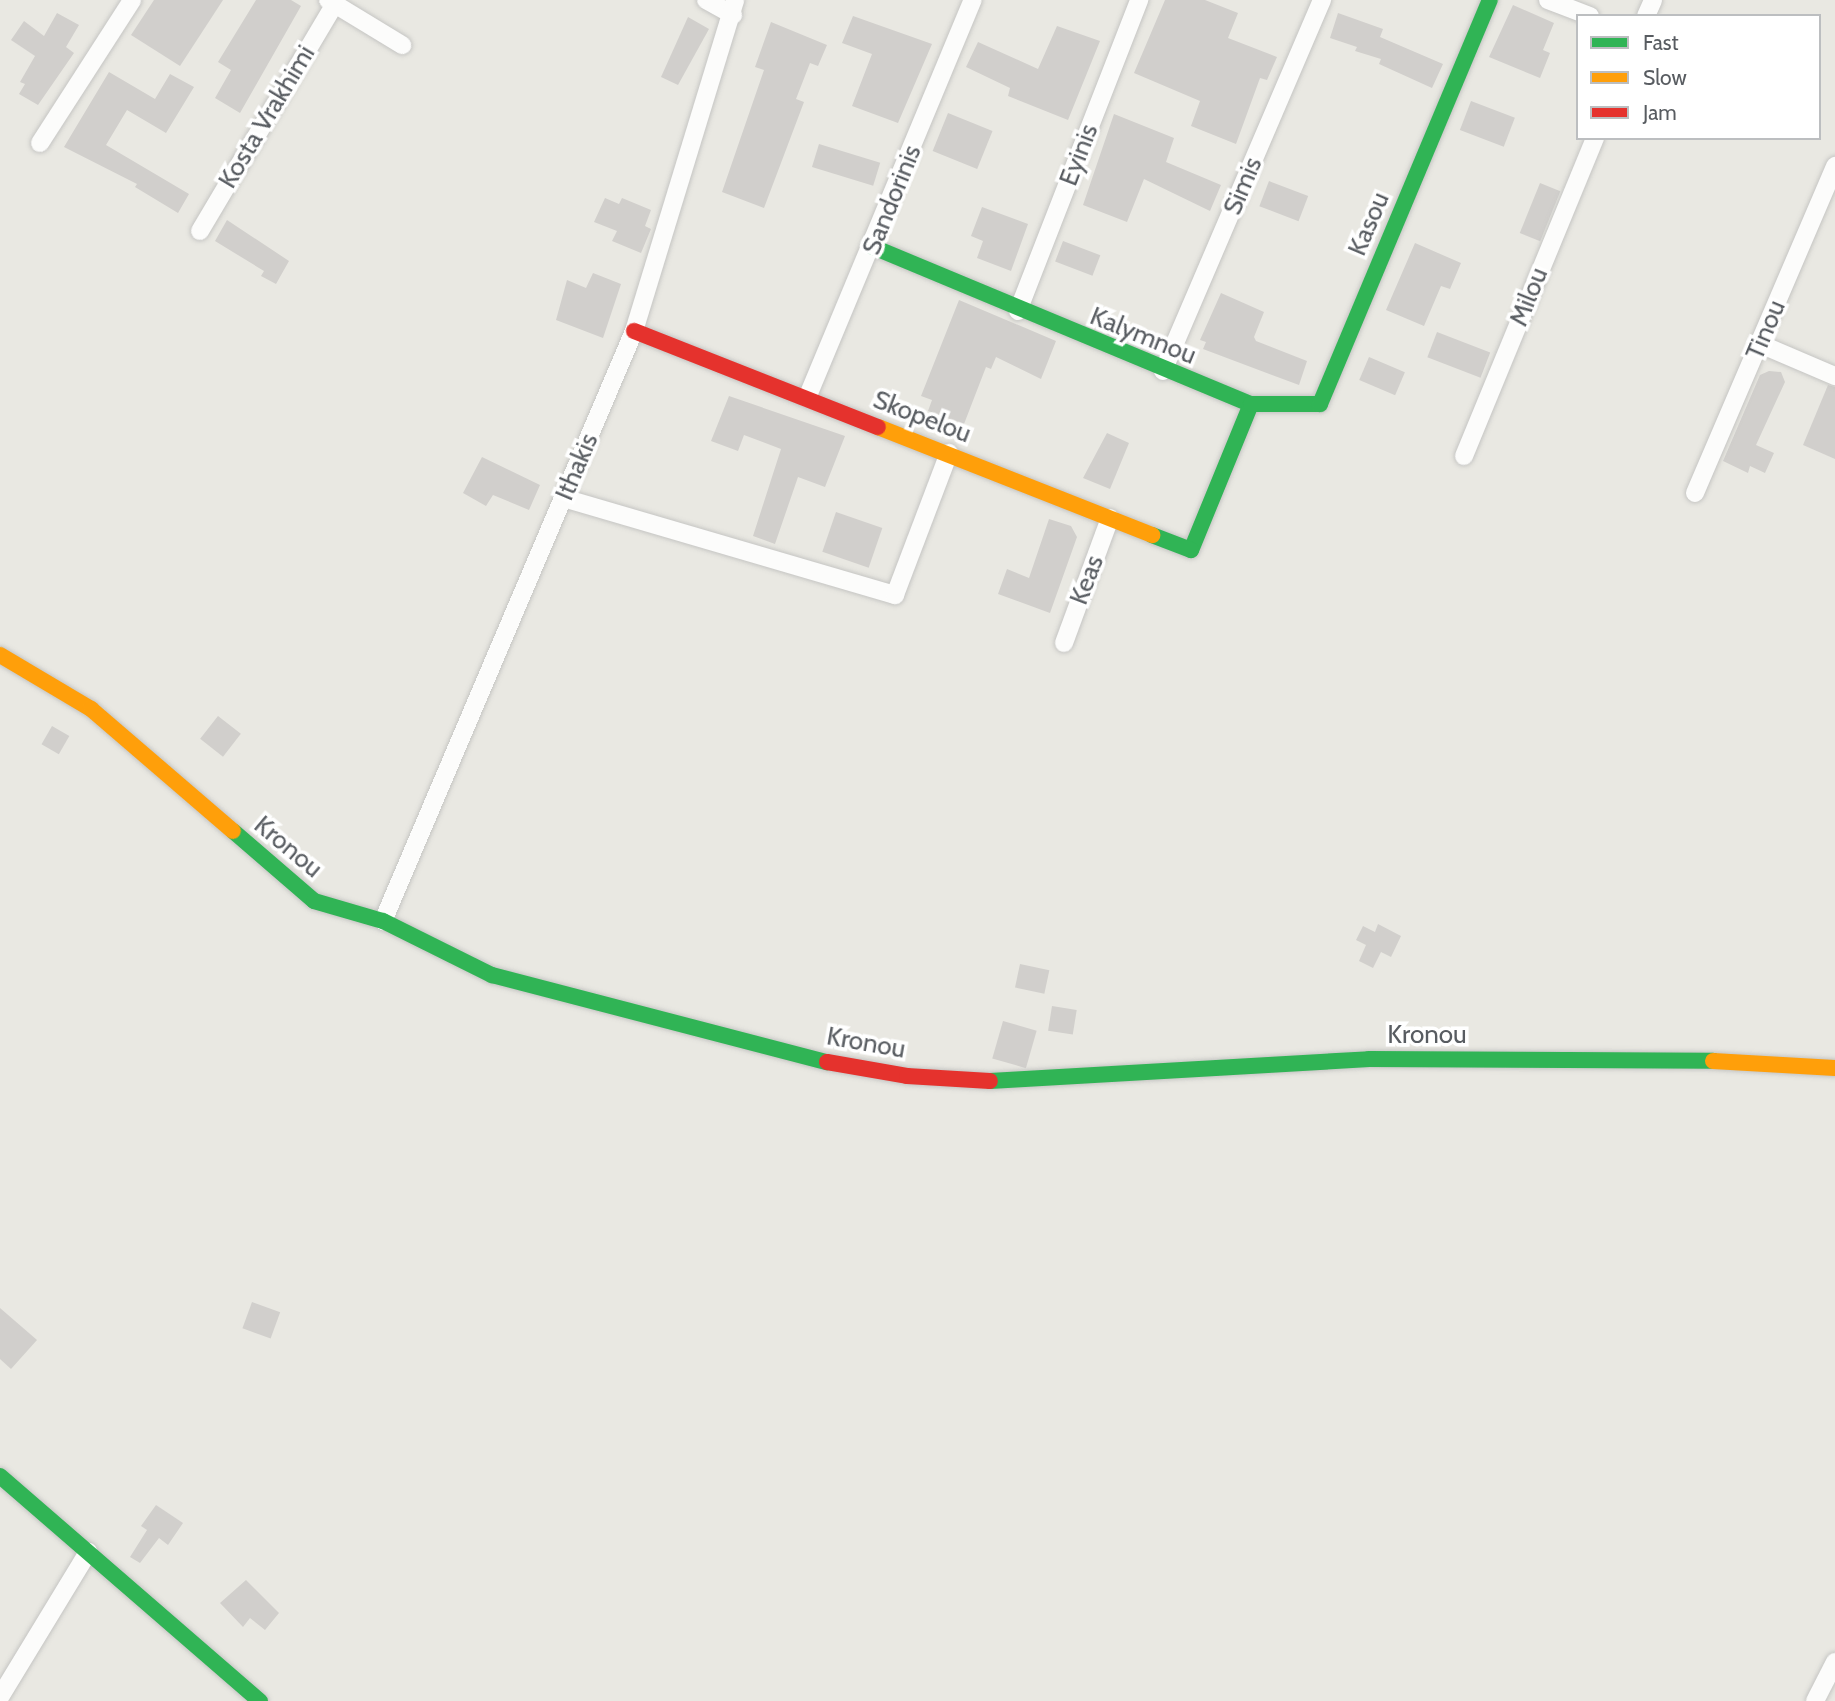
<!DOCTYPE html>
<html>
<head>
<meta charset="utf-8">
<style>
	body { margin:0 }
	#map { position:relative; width:1835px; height:1701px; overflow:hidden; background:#e9e8e2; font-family:Cabin,sans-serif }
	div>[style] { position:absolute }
	.building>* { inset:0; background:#d1cfcc; transform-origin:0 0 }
	.roads { filter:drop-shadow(0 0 2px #c5c5c3) drop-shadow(0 0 2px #c5c5c3) }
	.street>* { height:18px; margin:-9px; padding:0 9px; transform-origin:9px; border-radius:9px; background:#fcfcfb }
	.fast>* { height:16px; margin:-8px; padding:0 8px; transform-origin:8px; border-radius:8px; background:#30b455 }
	.slow>* { height:16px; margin:-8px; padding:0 8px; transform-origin:8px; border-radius:8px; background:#ff9f0a }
	.jam>* { height:16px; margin:-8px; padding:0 8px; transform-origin:8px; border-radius:8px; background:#e5322d }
	span { translate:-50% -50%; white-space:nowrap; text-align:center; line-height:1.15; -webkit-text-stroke:7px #fff; paint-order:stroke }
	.street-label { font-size:26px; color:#585c61 }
	.legend { position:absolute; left:1576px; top:14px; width:245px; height:126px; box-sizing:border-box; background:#fff; border:2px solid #bcbec0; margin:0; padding:9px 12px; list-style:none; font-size:21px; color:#585c61 }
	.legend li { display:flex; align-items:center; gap:14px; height:35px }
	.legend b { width:35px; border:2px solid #bcbec0 }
</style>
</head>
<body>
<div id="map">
	<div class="building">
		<i style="clip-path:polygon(154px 0,223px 0,180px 66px,131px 35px)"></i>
		<i style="clip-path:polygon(256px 0,291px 0,301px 6px,240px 113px,215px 98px,231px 70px,218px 62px)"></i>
		<i style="clip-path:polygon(1165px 0,1205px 0,1238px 13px,1228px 38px,1277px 57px,1267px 80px,1260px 78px,1236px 144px,1191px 126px,1200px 101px,1134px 73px)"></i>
		<i style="clip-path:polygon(1513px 5px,1554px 23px,1543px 50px,1550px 53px,1540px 78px,1489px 57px)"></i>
		<i style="clip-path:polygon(57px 13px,79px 25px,66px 47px,74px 53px,38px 105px,19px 94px,25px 84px,20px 82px,35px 56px,11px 40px,24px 21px,44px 36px)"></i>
		<i style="clip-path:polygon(1338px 13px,1383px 29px,1380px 37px,1443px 64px,1432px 88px,1379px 64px,1381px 59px,1355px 51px,1357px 47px,1330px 38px)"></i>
		<i style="clip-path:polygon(853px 16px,932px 44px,898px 123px,852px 106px,872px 54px,842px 43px)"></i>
		<i style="clip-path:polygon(688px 17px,709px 29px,678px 85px,661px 77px)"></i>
		<i style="clip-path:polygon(771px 22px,827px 45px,818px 66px,810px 63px,796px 99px,804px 102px,764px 208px,722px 192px,764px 70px,755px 67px)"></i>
		<i style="clip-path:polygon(1057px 26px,1100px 41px,1068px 120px,1008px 96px,1010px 88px,966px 67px,978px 42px,1038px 69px)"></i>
		<i style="clip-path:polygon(109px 72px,155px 99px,170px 74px,194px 87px,166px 133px,127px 110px,106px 145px,189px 194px,178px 213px,135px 187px,137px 184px,64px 147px)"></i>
		<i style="left:1471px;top:101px;width:47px;height:31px;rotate:21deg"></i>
		<i style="left:948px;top:113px;width:48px;height:41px;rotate:22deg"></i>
		<i style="clip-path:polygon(1114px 114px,1174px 138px,1166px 162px,1221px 185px,1210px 211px,1144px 179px,1127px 222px,1083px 205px)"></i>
		<i style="left:819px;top:144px;width:64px;height:24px;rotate:17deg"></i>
		<i style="left:1269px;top:181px;width:42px;height:27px;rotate:21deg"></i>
		<i style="left:1540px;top:183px;width:22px;height:54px;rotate:22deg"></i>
		<i style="clip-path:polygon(605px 198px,619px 204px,622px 198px,651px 210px,645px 226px,651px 229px,641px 253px,612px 241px,617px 231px,594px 222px)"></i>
		<i style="clip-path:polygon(982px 207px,1028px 224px,1011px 271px,977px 258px,983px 241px,971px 236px)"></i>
		<i style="clip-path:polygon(227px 220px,289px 261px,276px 284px,261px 276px,264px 271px,215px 241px)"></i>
		<i style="left:1063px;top:241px;width:40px;height:22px;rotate:21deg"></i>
		<i style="clip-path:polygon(1415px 243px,1461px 263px,1450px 289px,1441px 286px,1424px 326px,1386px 310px)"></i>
		<i style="clip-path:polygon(593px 273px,621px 284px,603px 338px,556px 320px,567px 280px,586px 288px)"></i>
		<i style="clip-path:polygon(1221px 293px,1264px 312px,1254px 337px,1256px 341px,1307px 361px,1299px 385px,1203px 349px,1206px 342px,1200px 340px)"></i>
		<i style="clip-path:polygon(959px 300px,1056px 341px,1041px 379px,996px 357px,991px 369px,986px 367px,964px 424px,928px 411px,932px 400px,921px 396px)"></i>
		<i style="left:1437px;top:332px;width:57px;height:27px;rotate:21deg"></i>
		<i style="left:1369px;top:357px;width:39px;height:25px;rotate:23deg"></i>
		<i style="clip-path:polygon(1769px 371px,1781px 372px,1785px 382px,1756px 445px,1774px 453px,1765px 473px,1750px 466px,1748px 473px,1723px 461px,1760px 375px)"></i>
		<i style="clip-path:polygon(1828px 385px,1835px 387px,1835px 459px,1803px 445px)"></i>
		<i style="clip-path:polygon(729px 396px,845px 436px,825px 487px,798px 477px,775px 544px,753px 536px,781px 449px,744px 435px,738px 451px,711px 441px)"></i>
		<i style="clip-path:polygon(1107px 433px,1129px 443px,1110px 489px,1083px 478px)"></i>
		<i style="clip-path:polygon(482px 457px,540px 485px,529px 510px,493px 495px,486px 506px,463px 493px)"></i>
		<i style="left:836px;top:512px;width:49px;height:42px;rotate:19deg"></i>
		<i style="clip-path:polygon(1049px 519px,1071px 526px,1077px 537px,1050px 613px,998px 594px,1007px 569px,1029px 578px)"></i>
		<i style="left:218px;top:716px;width:29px;height:29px;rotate:38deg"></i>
		<i style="left:52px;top:726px;width:20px;height:21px;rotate:30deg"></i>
		<i style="clip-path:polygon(1378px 924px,1401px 936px,1391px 957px,1381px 952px,1373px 968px,1359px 961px,1366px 945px,1356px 940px,1363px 926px,1375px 932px)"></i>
		<i style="left:1020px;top:964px;width:30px;height:24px;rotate:12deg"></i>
		<i style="left:1052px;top:1006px;width:25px;height:25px;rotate:9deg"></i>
		<i style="left:1003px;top:1021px;width:35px;height:39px;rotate:16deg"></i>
		<i style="left:252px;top:1302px;width:30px;height:28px;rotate:20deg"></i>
		<i style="clip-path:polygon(0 1308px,37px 1340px,11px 1369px,0 1359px)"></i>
		<i style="clip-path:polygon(156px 1505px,183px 1523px,168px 1545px,159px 1538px,140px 1563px,130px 1557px,147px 1530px,141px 1526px)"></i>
		<i style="clip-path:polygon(246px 1580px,279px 1613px,265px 1630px,250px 1618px,243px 1627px,220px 1603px)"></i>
	</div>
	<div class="roads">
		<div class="street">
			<i style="left:328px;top:0;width:87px;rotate:31.3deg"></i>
			<i style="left:706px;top:0;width:31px;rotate:29deg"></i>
			<i style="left:1548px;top:0;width:45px;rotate:20.9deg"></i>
			<i style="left:1646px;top:16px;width:17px;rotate:-66deg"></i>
			<i style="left:40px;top:143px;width:170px;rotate:-57.2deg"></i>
			<i style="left:200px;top:231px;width:264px;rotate:-59.3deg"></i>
			<i style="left:1018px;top:311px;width:334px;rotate:-68.7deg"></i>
			<i style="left:1760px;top:344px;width:82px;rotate:23.1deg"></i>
			<i style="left:1163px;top:371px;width:404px;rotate:-66.8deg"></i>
			<i style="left:807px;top:398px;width:431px;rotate:-67.4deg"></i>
			<i style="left:1464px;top:456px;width:344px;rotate:-67.6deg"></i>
			<i style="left:1695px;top:493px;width:356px;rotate:-66.8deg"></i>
			<i style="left:563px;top:498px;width:346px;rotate:16.3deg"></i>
			<i style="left:895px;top:595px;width:152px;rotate:-69.2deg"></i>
			<i style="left:1064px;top:643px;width:133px;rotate:-69.8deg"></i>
			<i style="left:383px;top:921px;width:641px;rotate:-66.95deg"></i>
			<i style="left:634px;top:331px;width:346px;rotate:-73deg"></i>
			<i style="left:0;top:1697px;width:170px;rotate:-58.7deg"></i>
			<i style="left:1815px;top:1701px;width:44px;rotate:-62.9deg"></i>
		</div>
		<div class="fast">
			<i style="left:873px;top:247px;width:409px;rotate:22.6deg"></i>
			<i style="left:1251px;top:404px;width:158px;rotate:112.3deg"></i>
			<i style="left:1191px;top:550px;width:42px;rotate:-159deg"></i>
			<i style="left:1251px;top:404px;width:69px"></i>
			<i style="left:1320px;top:404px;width:438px;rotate:-67.2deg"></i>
			<i style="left:233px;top:831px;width:107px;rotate:40.8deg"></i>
			<i style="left:314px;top:901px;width:72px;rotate:16.2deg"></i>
			<i style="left:383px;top:921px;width:122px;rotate:26.4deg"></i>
			<i style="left:492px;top:975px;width:346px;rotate:14.6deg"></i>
			<i style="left:990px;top:1081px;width:380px;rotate:-3.3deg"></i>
			<i style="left:1369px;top:1059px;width:344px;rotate:0.3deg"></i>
			<i style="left:0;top:1476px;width:344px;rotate:40.9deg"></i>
		</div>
		<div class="slow">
			<i style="left:878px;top:427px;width:295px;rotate:21.5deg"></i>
			<i style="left:0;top:655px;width:106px;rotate:30.7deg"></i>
			<i style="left:91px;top:709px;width:187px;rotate:40.7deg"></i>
			<i style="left:1713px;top:1061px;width:122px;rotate:3.3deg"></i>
		</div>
		<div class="jam">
			<i style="left:634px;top:331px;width:262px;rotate:21.5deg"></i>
			<i style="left:827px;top:1062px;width:81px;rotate:9.9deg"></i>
			<i style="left:907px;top:1076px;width:83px;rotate:3.4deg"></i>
		</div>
	</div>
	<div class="street-label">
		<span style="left:267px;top:117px;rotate:-59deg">Kosta Vrakhimi</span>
		<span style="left:1079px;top:155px;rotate:-69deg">Eyinis</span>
		<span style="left:1243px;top:186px;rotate:-67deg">Simis</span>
		<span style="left:892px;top:200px;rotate:-68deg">Sandorinis</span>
		<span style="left:1369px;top:224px;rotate:-67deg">Kasou</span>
		<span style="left:1529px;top:297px;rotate:-68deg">Milou</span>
		<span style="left:1766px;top:330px;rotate:-67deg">Tinou</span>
		<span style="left:1143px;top:336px;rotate:22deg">Kalymnou</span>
		<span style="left:922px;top:417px;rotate:21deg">Skopelou</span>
		<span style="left:577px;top:467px;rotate:-67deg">Ithakis</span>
		<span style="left:1087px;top:580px;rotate:-69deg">Keas</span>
		<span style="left:288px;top:847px;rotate:40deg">Kronou</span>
		<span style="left:1427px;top:1035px">Kronou</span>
		<span style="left:866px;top:1043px;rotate:10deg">Kronou</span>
	</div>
	<ul class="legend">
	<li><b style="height:9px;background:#30b455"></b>Fast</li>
	<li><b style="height:9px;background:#ff9f0a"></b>Slow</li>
	<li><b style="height:9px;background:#e5322d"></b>Jam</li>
	</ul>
</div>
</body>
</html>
